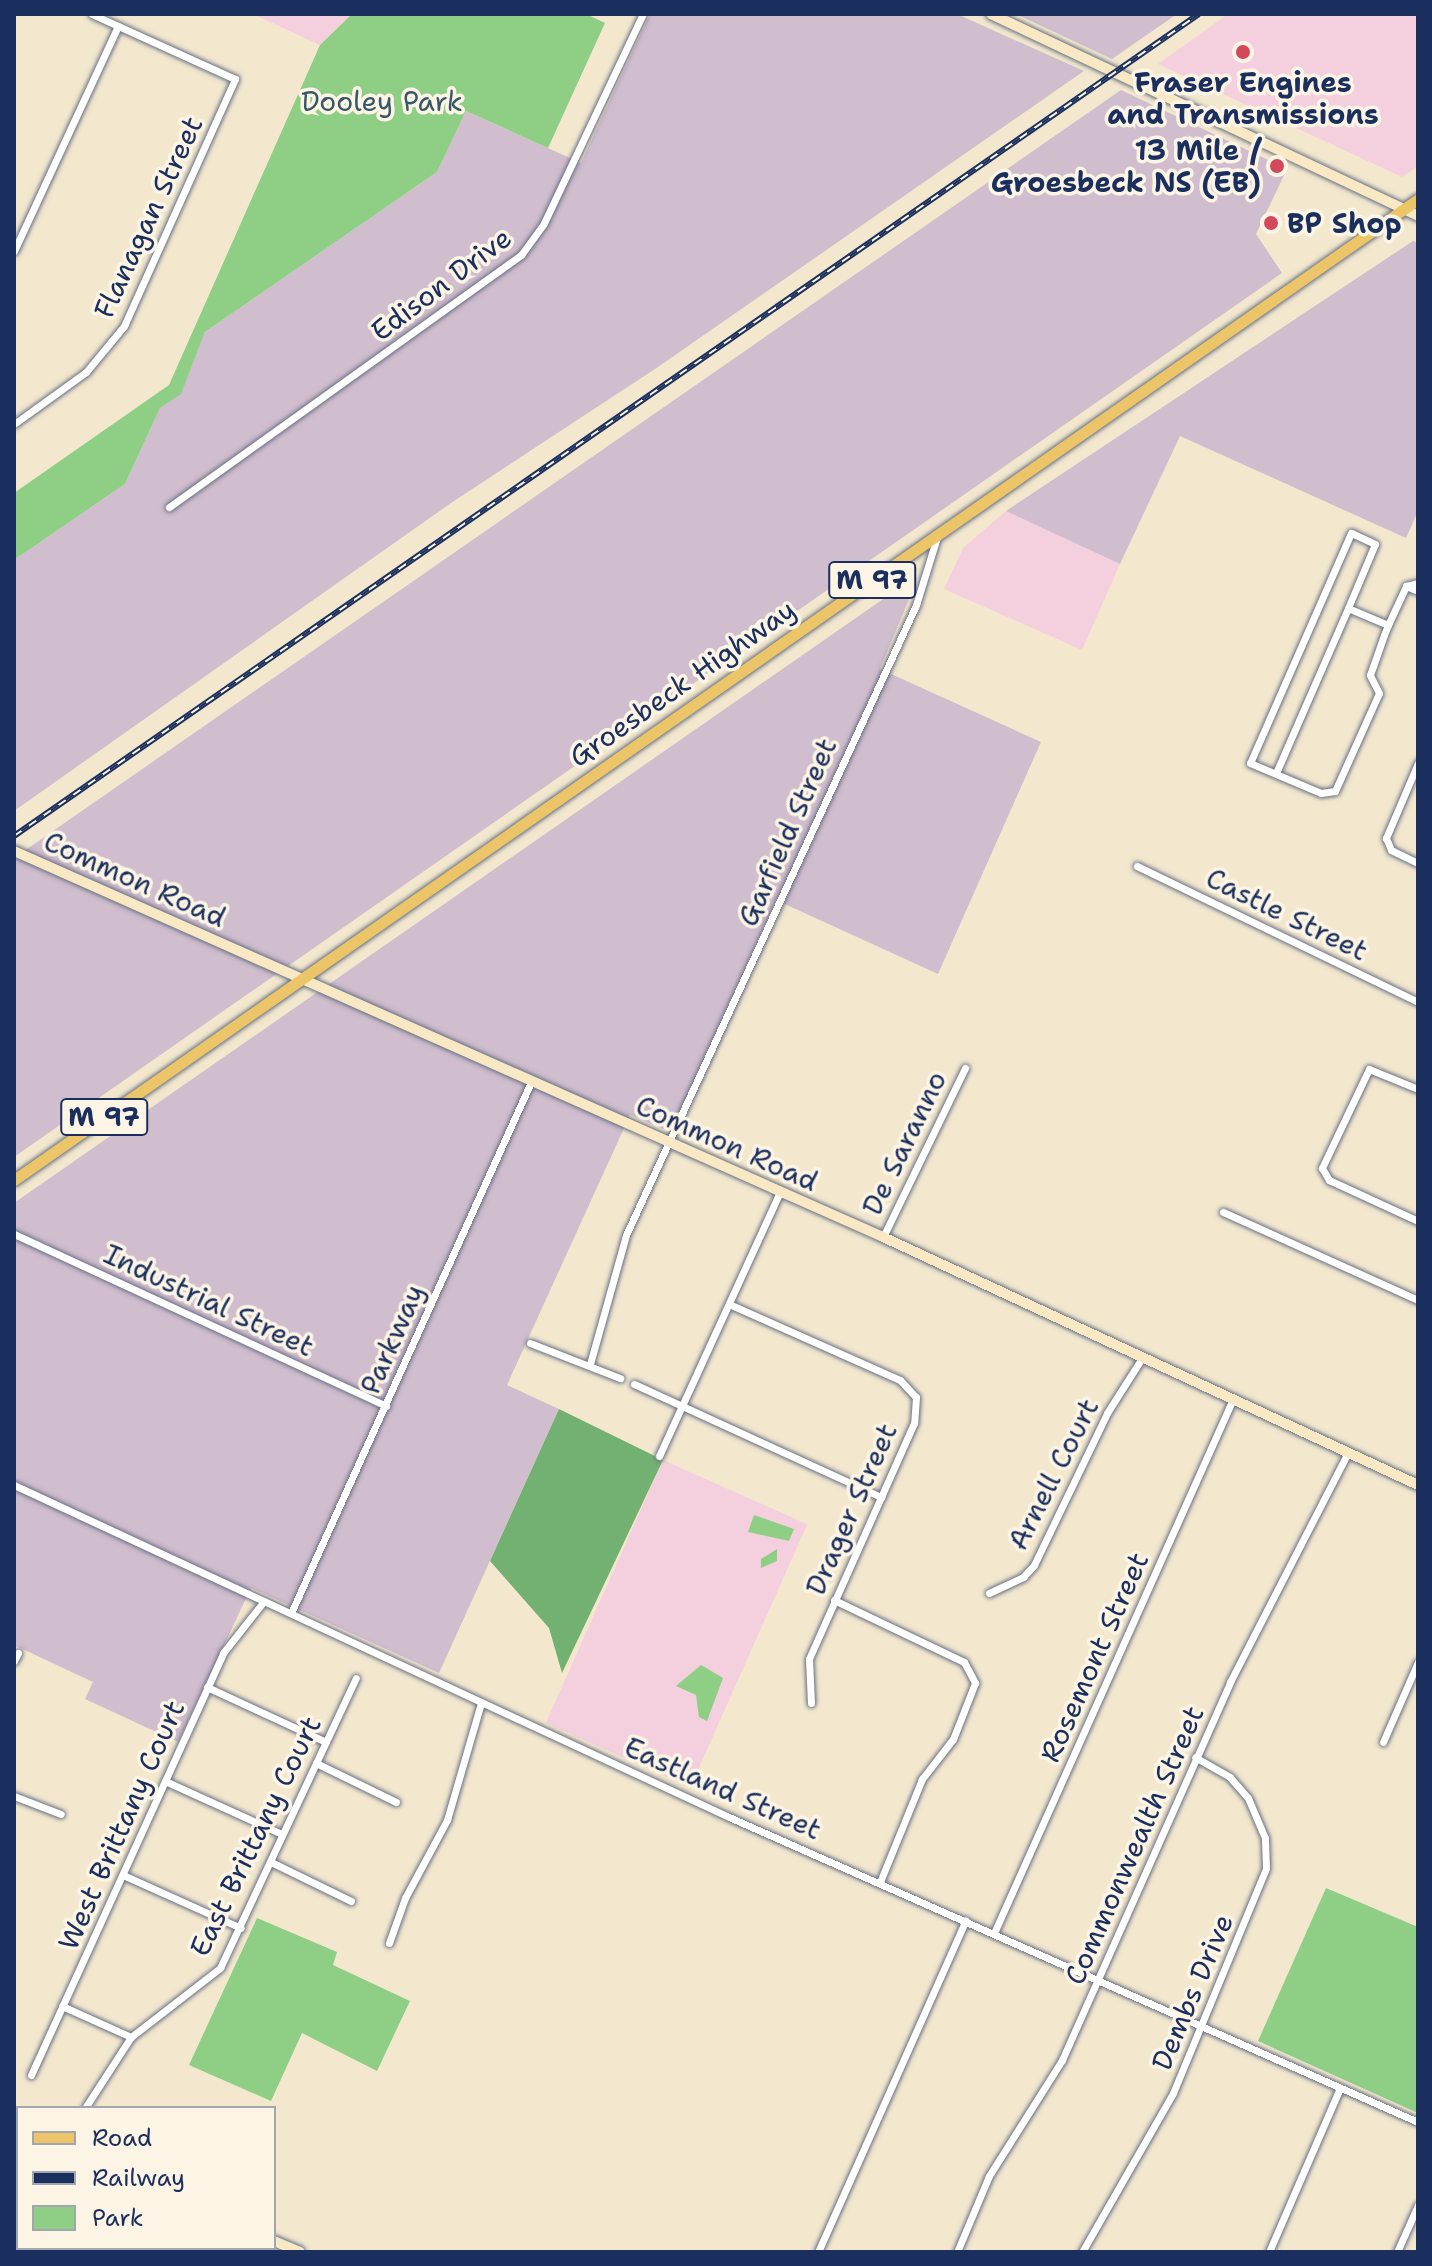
<!DOCTYPE html>
<html>
<head>
<meta charset="utf-8">
<style>
	body { margin:0 }
	#map { position:relative; width:1432px; height:2266px; overflow:hidden; background:#f3e8ce; font-family:"Shantell Sans",sans-serif }
	div>[style] { position:absolute }
	.built>* { inset:0; background:#f4cfdd; transform-origin:0 0 }
	.industrial>* { inset:0; background:#d0bdcd }
	.green>* { inset:0; background:#8ece85 }
	.forest>* { inset:0; background:#72b172 }
	.roads { filter:drop-shadow(0 0 2px #677085) drop-shadow(0 0 2px #677085) }
	.street>* { height:7px; margin:-3.5px; padding:0 3.5px; transform-origin:3.5px; border-radius:3.5px; background:#fff }
	.secondary>* { height:10px; margin:-5px; padding:0 5px; transform-origin:5px; border-radius:5px; background:#f8e8c3 }
	.primary>* { height:11px; margin:-5.5px; padding:0 5.5px; transform-origin:5.5px; border-radius:5.5px; background:#edc569 }
	.rail>* { height:6px; margin-top:-3px; transform-origin:0; background:repeating-linear-gradient(90deg,#fcf5e5 0 9px,#1b2f5e 0 18px); box-sizing:border-box; border-block:2px solid #1b2f5e }
	.dots>* { width:22px; height:22px; translate:-50% -50%; box-sizing:border-box; border:4px solid #fcf5e5; border-radius:50% }
	span { translate:-50% -50%; white-space:nowrap; text-align:center; line-height:1.15; -webkit-text-stroke:7px #fcf5e5; paint-order:stroke }
	.shield-label span { padding:2px 6px; background:#fcf5e5; border:2px solid; border-radius:6px; -webkit-text-stroke-width:0 }
	.shield-label { font-size:26px; color:#1b2f5e; font-weight:700 }
	.poi-label { font-size:28px; color:#1b2f5e; font-weight:700 }
	.right { translate:-100% -50%; text-align:right }
	.left { translate:0 -50%; text-align:left }
	.park-label { font-size:28px; color:#385768 }
	.street-label { font-size:28px; color:#1b2f5e }
	.frame { position:absolute; inset:0; border:16px solid #1b2f5e; pointer-events:none }
	.legend { position:absolute; left:16px; top:2106px; width:260px; height:144px; box-sizing:border-box; background:#fcf5e5; border:2px solid #a2a6af; margin:0; padding:10px 14px; list-style:none; font-size:24px; color:#1b2f5e }
	.legend li { display:flex; align-items:center; gap:16px; height:40px }
	.legend b { width:40px; border:2px solid #a2a6af }
</style>
</head>
<body>
<div id="map">
	<div class="built">
		<i style="clip-path:polygon(253px 14px,352px 14px,320px 45px)"></i>
		<i style="clip-path:polygon(1228px 14px,1418px 14px,1418px 166px,1402px 177px,1158px 64px)"></i>
		<i style="clip-path:polygon(1006px 511px,1120px 564px,1082px 650px,944px 589px,963px 548px)"></i>
		<i style="left:663px;top:1460px;width:158px;height:288px;rotate:24deg"></i>
	</div>
	<div class="industrial">
		<i style="clip-path:polygon(650px 14px,957px 14px,1084px 71px,658px 367px,451px 503px,14px 811px,14px 560px,125px 484px,160px 408px,181px 393px,205px 332px,437px 172px,466px 111px,581px 163px)"></i>
		<i style="clip-path:polygon(1016px 14px,1177px 14px,1112px 59px)"></i>
		<i style="clip-path:polygon(1121px 90px,1287px 169px,1256px 234px,1282px 273px,14px 1157px,14px 858px)"></i>
		<i style="clip-path:polygon(1413px 241px,1418px 243px,1418px 511px,1406px 538px,1180px 436px,1120px 564px,1006px 511px)"></i>
		<i style="clip-path:polygon(899px 588px,909px 599px,880px 669px,1041px 742px,938px 974px,776px 900px,675px 1125px,663px 1129px,630px 1115px,507px 1385px,559px 1409px,439px 1673px,251px 1588px,178px 1742px,85px 1699px,93px 1682px,14px 1645px,14px 1203px)"></i>
	</div>
	<div class="green">
		<i style="clip-path:polygon(352px 14px,586px 14px,605px 23px,548px 148px,466px 111px,437px 172px,205px 332px,181px 394px,160px 408px,125px 484px,14px 560px,14px 493px,169px 385px,320px 45px)"></i>
		<i style="clip-path:polygon(754px 1515px,794px 1529px,789px 1541px,748px 1532px)"></i>
		<i style="clip-path:polygon(777px 1549px,777px 1561px,761px 1568px,761px 1559px)"></i>
		<i style="clip-path:polygon(701px 1665px,723px 1678px,707px 1721px,699px 1717px,696px 1695px,676px 1686px)"></i>
		<i style="clip-path:polygon(1326px 1888px,1418px 1927px,1418px 2113px,1258px 2041px)"></i>
		<i style="clip-path:polygon(257px 1918px,337px 1952px,333px 1965px,410px 2001px,377px 2071px,302px 2033px,271px 2101px,189px 2065px)"></i>
	</div>
	<div class="forest">
		<i style="clip-path:polygon(559px 1409px,663px 1460px,562px 1673px,549px 1628px,490px 1561px)"></i>
	</div>
	<div class="roads">
		<div class="street">
			<i style="left:14px;top:251px;width:248px;rotate:-65.2deg"></i>
			<i style="left:14px;top:424px;width:89px;rotate:-35.8deg"></i>
			<i style="left:86px;top:372px;width:60px;rotate:-50.4deg"></i>
			<i style="left:124px;top:326px;width:271px;rotate:-65.8deg"></i>
			<i style="left:235px;top:79px;width:157px;rotate:-155.6deg"></i>
			<i style="left:169px;top:507px;width:433px;rotate:-35.6deg"></i>
			<i style="left:521px;top:255px;width:39px;rotate:-54deg"></i>
			<i style="left:544px;top:223px;width:231px;rotate:-64.7deg"></i>
			<i style="left:1406px;top:586px;width:13px;rotate:23deg"></i>
			<i style="left:1388px;top:625px;width:43px;rotate:-157deg"></i>
			<i style="left:1348px;top:608px;width:69px;rotate:-67.1deg"></i>
			<i style="left:1375px;top:544px;width:26px;rotate:-155deg"></i>
			<i style="left:1351px;top:533px;width:251px;rotate:113.7deg"></i>
			<i style="left:1250px;top:763px;width:77px;rotate:22.9deg"></i>
			<i style="left:1321px;top:793px;width:14px;rotate:-8deg"></i>
			<i style="left:1335px;top:791px;width:107px;rotate:-65.8deg"></i>
			<i style="left:1379px;top:693px;width:20px;rotate:-117deg"></i>
			<i style="left:1370px;top:675px;width:42px;rotate:-70.7deg"></i>
			<i style="left:1384px;top:635px;width:11px;rotate:-68deg"></i>
			<i style="left:1388px;top:625px;width:43px;rotate:-65.2deg"></i>
			<i style="left:1406px;top:586px;width:12px;rotate:-14deg"></i>
			<i style="left:1418px;top:763px;width:82px;rotate:113.1deg"></i>
			<i style="left:1386px;top:838px;width:13px;rotate:67deg"></i>
			<i style="left:1391px;top:850px;width:30px;rotate:26deg"></i>
			<i style="left:1276px;top:773px;width:180px;rotate:-66.4deg"></i>
			<i style="left:1137px;top:866px;width:312px;rotate:25.8deg"></i>
			<i style="left:1418px;top:1089px;width:53px;rotate:-157.8deg"></i>
			<i style="left:1369px;top:1069px;width:110px;rotate:115.4deg"></i>
			<i style="left:1322px;top:1168px;width:14px;rotate:60deg"></i>
			<i style="left:1329px;top:1180px;width:98px;rotate:24.7deg"></i>
			<i style="left:1223px;top:1212px;width:214px;rotate:24.3deg"></i>
			<i style="left:14px;top:1234px;width:410px;rotate:24.8deg"></i>
			<i style="left:883px;top:1237px;width:188px;rotate:-64.1deg"></i>
			<i style="left:729px;top:1304px;width:187px;rotate:24deg"></i>
			<i style="left:900px;top:1380px;width:23px;rotate:47deg"></i>
			<i style="left:916px;top:1397px;width:26px;rotate:94deg"></i>
			<i style="left:914px;top:1423px;width:258px;rotate:114deg"></i>
			<i style="left:809px;top:1659px;width:44px;rotate:87.4deg"></i>
			<i style="left:530px;top:1343px;width:97px;rotate:21.3deg"></i>
			<i style="left:590px;top:1364px;width:134px;rotate:-74.4deg"></i>
			<i style="left:626px;top:1235px;width:694px;rotate:-65.28deg"></i>
			<i style="left:916px;top:605px;width:71px;rotate:-72.8deg"></i>
			<i style="left:634px;top:1384px;width:272px;rotate:24.6deg"></i>
			<i style="left:659px;top:1456px;width:288px;rotate:-65.4deg"></i>
			<i style="left:14px;top:1485px;width:788px;rotate:24.91deg"></i>
			<i style="left:729px;top:1817px;width:753px;rotate:23.88deg"></i>
			<i style="left:989px;top:1593px;width:38px;rotate:-25deg"></i>
			<i style="left:1023px;top:1577px;width:16px;rotate:-47deg"></i>
			<i style="left:1034px;top:1565px;width:169px;rotate:-64.3deg"></i>
			<i style="left:1107px;top:1413px;width:65px;rotate:-57.5deg"></i>
			<i style="left:834px;top:1600px;width:144px;rotate:25.5deg"></i>
			<i style="left:964px;top:1662px;width:24px;rotate:62deg"></i>
			<i style="left:975px;top:1683px;width:60px;rotate:111.4deg"></i>
			<i style="left:953px;top:1739px;width:51px;rotate:127.8deg"></i>
			<i style="left:922px;top:1779px;width:111px;rotate:112.2deg"></i>
			<i style="left:291px;top:1613px;width:583px;rotate:-65.68deg"></i>
			<i style="left:14px;top:1661px;width:9px;rotate:-63deg"></i>
			<i style="left:207px;top:1687px;width:131px;rotate:24.8deg"></i>
			<i style="left:1383px;top:1742px;width:87px;rotate:-66.4deg"></i>
			<i style="left:316px;top:1763px;width:89px;rotate:26deg"></i>
			<i style="left:165px;top:1781px;width:128px;rotate:24.4deg"></i>
			<i style="left:14px;top:1796px;width:50px;rotate:21deg"></i>
			<i style="left:271px;top:1862px;width:89px;rotate:26deg"></i>
			<i style="left:123px;top:1875px;width:129px;rotate:24.2deg"></i>
			<i style="left:994px;top:1933px;width:585px;rotate:-65.89deg"></i>
			<i style="left:389px;top:1943px;width:48px;rotate:-70.4deg"></i>
			<i style="left:405px;top:1898px;width:89px;rotate:-61.7deg"></i>
			<i style="left:447px;top:1820px;width:122px;rotate:-73.8deg"></i>
			<i style="left:62px;top:2006px;width:76px;rotate:24.2deg"></i>
			<i style="left:31px;top:2075px;width:464px;rotate:-65.5deg"></i>
			<i style="left:223px;top:1653px;width:66px;rotate:-51.7deg"></i>
			<i style="left:85px;top:2108px;width:85px;rotate:-57.1deg"></i>
			<i style="left:131px;top:2037px;width:113px;rotate:-37.8deg"></i>
			<i style="left:220px;top:1968px;width:320px;rotate:-64.9deg"></i>
			<i style="left:64px;top:2252px;width:4px;rotate:-63deg"></i>
			<i style="left:818px;top:2252px;width:363px;rotate:-66deg"></i>
			<i style="left:957px;top:2252px;width:82px;rotate:-67.2deg"></i>
			<i style="left:989px;top:2176px;width:137px;rotate:-57.8deg"></i>
			<i style="left:1062px;top:2060px;width:414px;rotate:-66deg"></i>
			<i style="left:1230px;top:1682px;width:259px;rotate:-62.8deg"></i>
			<i style="left:1082px;top:2252px;width:183px;rotate:-60.2deg"></i>
			<i style="left:1173px;top:2093px;width:243px;rotate:-67.5deg"></i>
			<i style="left:1266px;top:1868px;width:30px;rotate:-92deg"></i>
			<i style="left:1265px;top:1838px;width:43px;rotate:-113deg"></i>
			<i style="left:1248px;top:1798px;width:28px;rotate:-131deg"></i>
			<i style="left:1230px;top:1777px;width:40px;rotate:-150.3deg"></i>
			<i style="left:1269px;top:2252px;width:179px;rotate:-66.6deg"></i>
			<i style="left:1397px;top:2252px;width:51px;rotate:-65.9deg"></i>
		</div>
		<div class="secondary">
			<i style="left:991px;top:14px;width:472px;rotate:25.3deg"></i>
			<i style="left:14px;top:851px;width:951px;rotate:23.95deg"></i>
			<i style="left:883px;top:1237px;width:590px;rotate:24.87deg"></i>
			<i style="left:14px;top:2124px;width:4px;rotate:27deg"></i>
			<i style="left:274px;top:2241px;width:28px;rotate:23deg"></i>
			<i style="left:201px;top:2252px;width:4px;rotate:-76deg"></i>
		</div>
		<div class="primary">
			<i style="left:14px;top:1180px;width:1713px;rotate:-34.94deg"></i>
		</div>
	</div>
	<div class="rail">
		<i style="left:14px;top:836px;width:1442px;rotate:-34.75deg"></i>
	</div>
	<div class="dots">
		<i style="left:1243px;top:52px;background:#d1495b"></i>
		<i style="left:1277px;top:166px;background:#d1495b"></i>
		<i style="left:1271px;top:223px;background:#d1495b"></i>
	</div>
	<div class="shield-label">
		<span style="left:872px;top:580px">M 97</span>
		<span style="left:104px;top:1117px">M 97</span>
	</div>
	<div class="poi-label">
		<span style="left:1243px;top:98px">Fraser Engines<br>and Transmissions</span>
		<span class="right" style="left:1261px;top:166px">13 Mile /<br>Groesbeck NS (EB)</span>
		<span class="left" style="left:1287px;top:223px">BP Shop</span>
	</div>
	<div class="park-label">
		<span style="left:382px;top:101px">Dooley Park</span>
	</div>
	<div class="street-label">
		<span style="left:148px;top:217px;rotate:-65deg">Flanagan Street</span>
		<span style="left:441px;top:284px;rotate:-37deg">Edison Drive</span>
		<span style="left:682px;top:683px;rotate:-35deg">Groesbeck Highway</span>
		<span style="left:787px;top:832px;rotate:-66deg">Garfield Street</span>
		<span style="left:135px;top:879px;rotate:24deg">Common Road</span>
		<span style="left:1287px;top:914px;rotate:26deg">Castle Street</span>
		<span style="left:727px;top:1143px;rotate:24deg">Common Road</span>
		<span style="left:904px;top:1143px;rotate:-64deg">De Saranno</span>
		<span style="left:209px;top:1300px;rotate:25deg">Industrial Street</span>
		<span style="left:392px;top:1339px;rotate:-66deg">Parkway</span>
		<span style="left:1053px;top:1474px;rotate:-63deg">Arnell Court</span>
		<span style="left:851px;top:1509px;rotate:-66deg">Drager Street</span>
		<span style="left:1094px;top:1657px;rotate:-66deg">Rosemont Street</span>
		<span style="left:723px;top:1788px;rotate:24deg">Eastland Street</span>
		<span style="left:121px;top:1825px;rotate:-66deg">West Brittany Court</span>
		<span style="left:255px;top:1836px;rotate:-64deg">East Brittany Court</span>
		<span style="left:1134px;top:1845px;rotate:-66deg">Commonwealth Street</span>
		<span style="left:1192px;top:1992px;rotate:-67deg">Dembs Drive</span>
	</div>
	<div class="frame"></div>
	<ul class="legend">
	<li><b style="height:10px;background:#edc569"></b>Road</li>
	<li><b style="height:10px;background:#1b2f5e"></b>Railway</li>
	<li><b style="height:22px;background:#8ece85"></b>Park</li>
	</ul>
</div>
</body>
</html>
